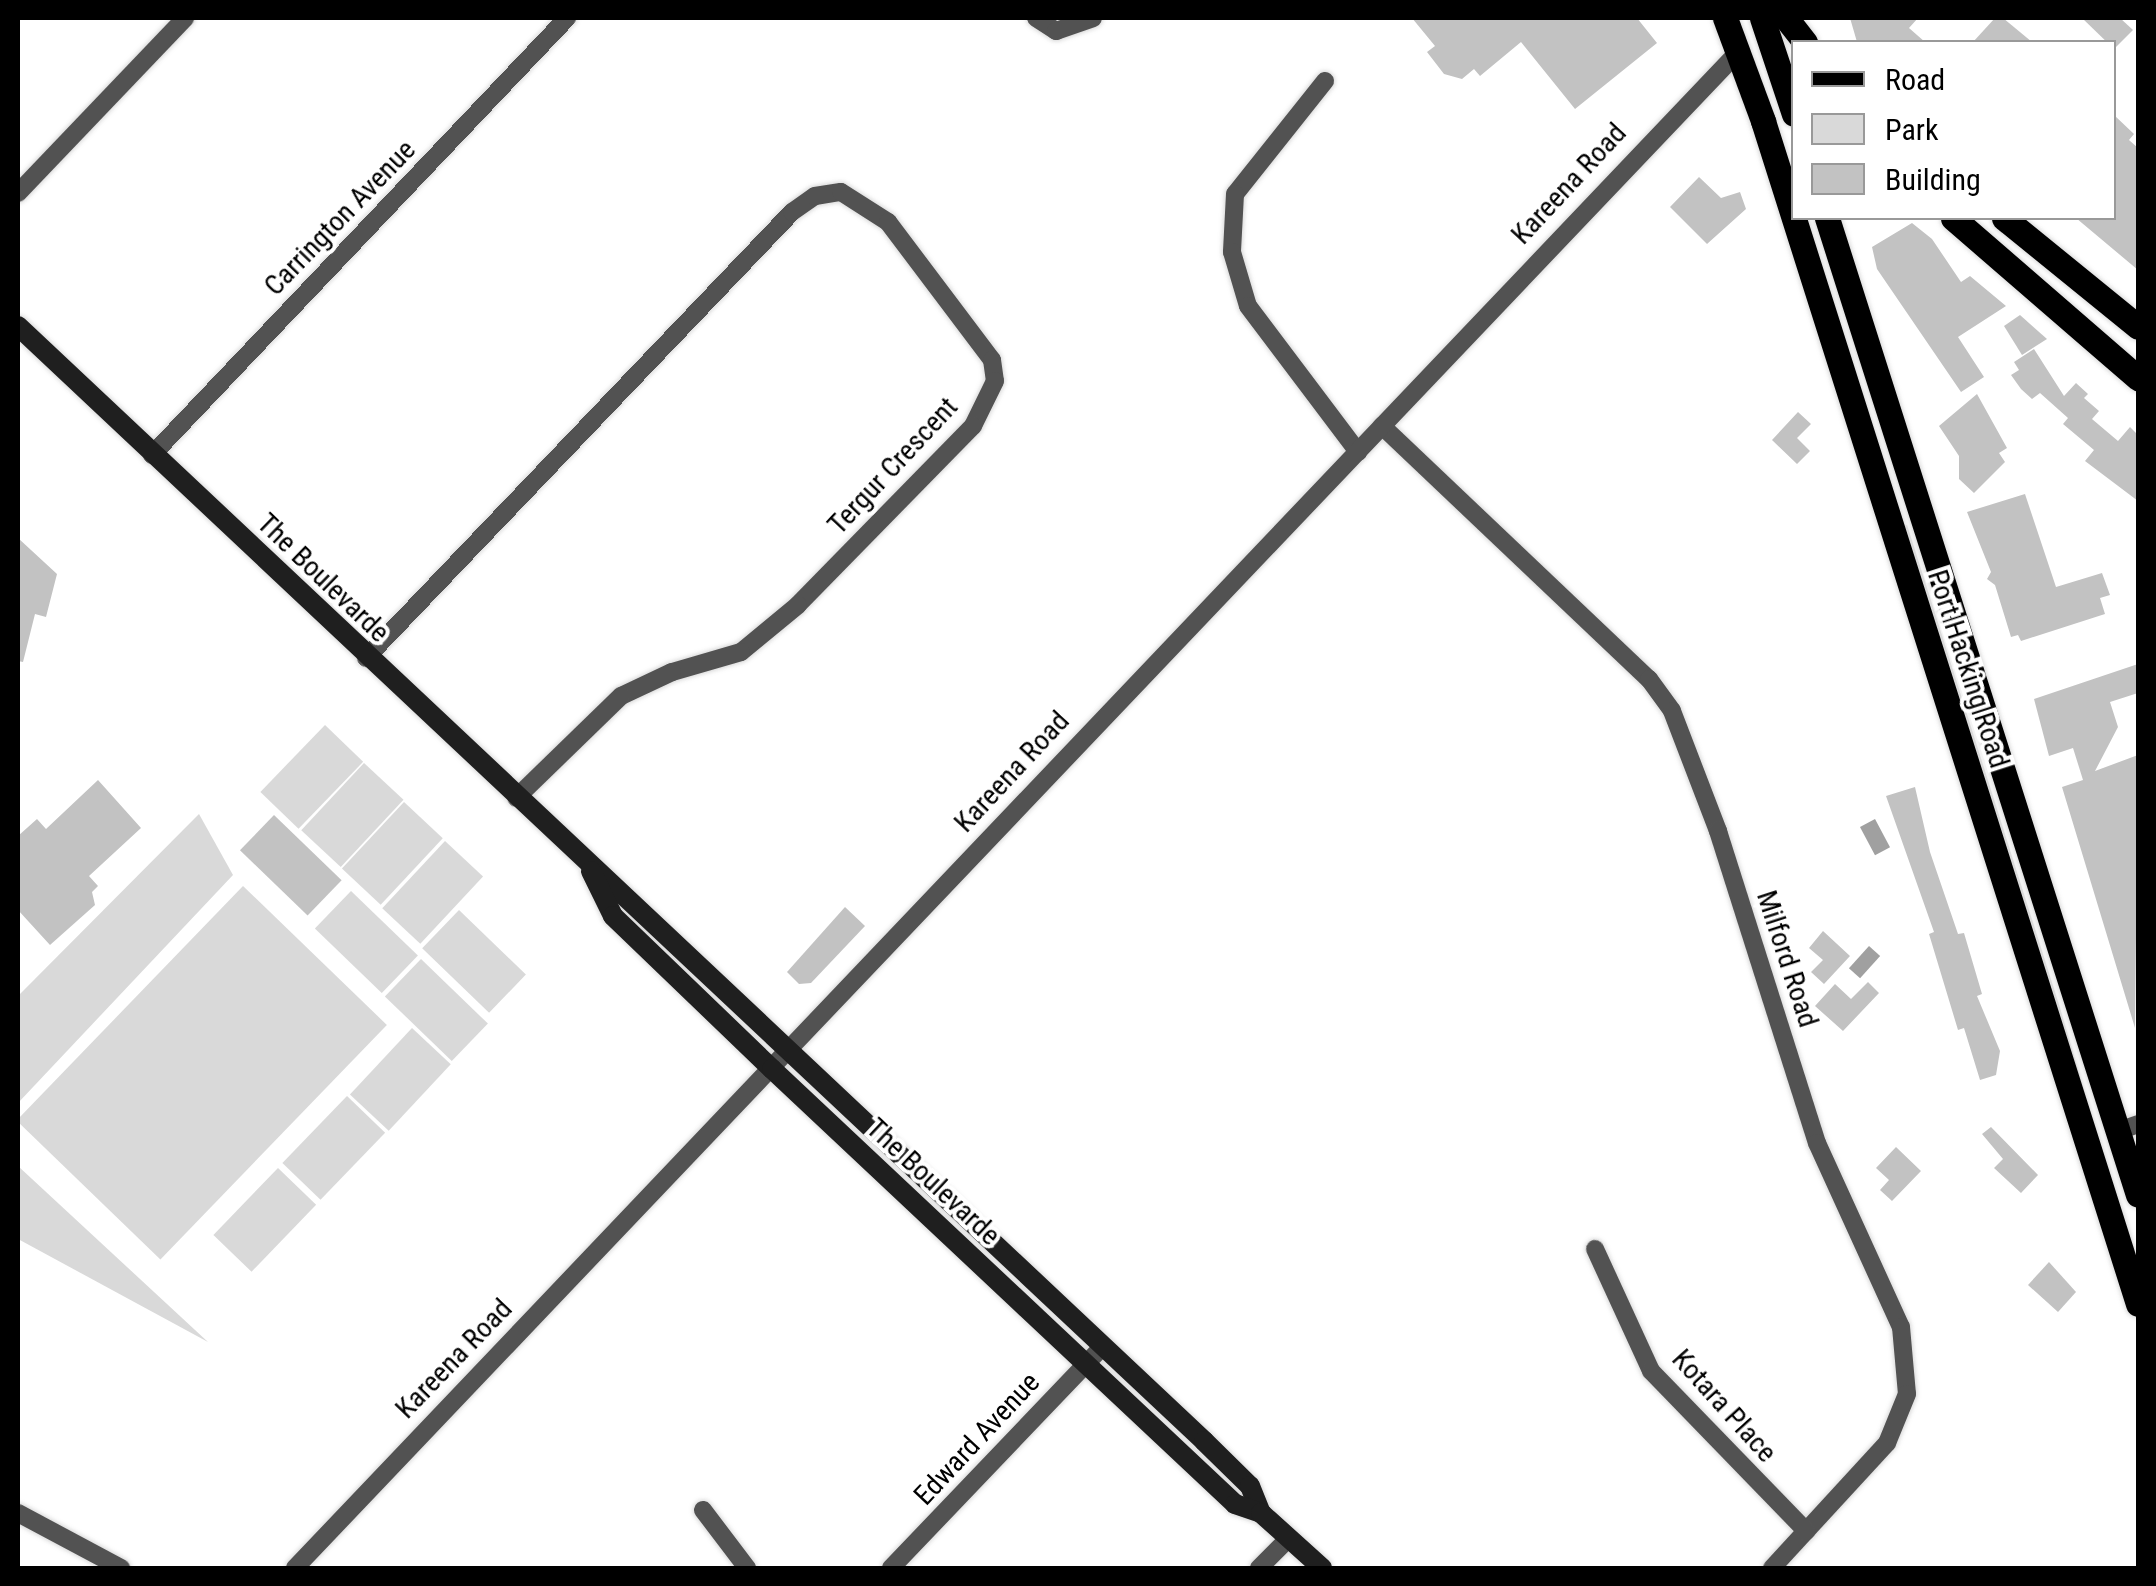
<!DOCTYPE html>
<html>
<head>
<meta charset="utf-8">
<style>
	body { margin:0 }
	#map { position:relative; width:2156px; height:1586px; overflow:hidden; background:#fff; font-family:"Roboto Condensed",sans-serif }
	div>[style] { position:absolute }
	.green>* { inset:0; background:#d9d9d9; transform-origin:0 0 }
	.water>* { inset:0; background:#a0a0a0; transform-origin:0 0 }
	.building>* { inset:0; background:#c2c2c2; transform-origin:0 0 }
	.roads { filter:drop-shadow(0 0 2px #dbdbdb) drop-shadow(0 0 2px #dbdbdb) }
	.minor>* { height:18px; margin:-9px; padding:0 9px; transform-origin:9px; border-radius:9px; background:#525252 }
	.secondary>* { height:20px; margin:-10px; padding:0 10px; transform-origin:10px; border-radius:10px; background:#1f1f1f }
	.primary>* { height:25px; margin:-12.5px; padding:0 12.5px; transform-origin:12.5px; border-radius:12.5px; background:#000 }
	span { translate:-50% -50%; white-space:nowrap; text-align:center; line-height:1.15; -webkit-text-stroke:8px #fff; paint-order:stroke }
	.street-label { font-size:28px; color:#000 }
	.frame { position:absolute; inset:0; border:20px solid #000; pointer-events:none }
	.legend { position:absolute; left:1791px; top:40px; width:325px; height:180px; box-sizing:border-box; background:#fff; border:2px solid #999; margin:0; padding:12px 18px; list-style:none; font-size:30px; color:#000 }
	.legend li { display:flex; align-items:center; gap:20px; height:50px }
	.legend b { width:50px; border:2px solid #999 }
</style>
</head>
<body>
<div id="map">
	<div class="green">
		<i style="clip-path:polygon(1907px 525px,2060px 1008px,2092px 1117px,1904px 526px)"></i>
		<i style="left:325px;top:725px;width:53px;height:93px;rotate:44deg"></i>
		<i style="left:364px;top:763px;width:54px;height:92px;rotate:43deg"></i>
		<i style="left:404px;top:802px;width:53px;height:91px;rotate:43deg"></i>
		<i style="clip-path:polygon(199px 814px,233px 875px,18px 1103px,18px 996px)"></i>
		<i style="left:445px;top:841px;width:52px;height:92px;rotate:43deg"></i>
		<i style="left:243px;top:886px;width:200px;height:326px;rotate:44deg"></i>
		<i style="left:351px;top:891px;width:93px;height:52px;rotate:44deg"></i>
		<i style="left:459px;top:910px;width:93px;height:53px;rotate:44deg"></i>
		<i style="left:421px;top:959px;width:93px;height:52px;rotate:44deg"></i>
		<i style="left:412px;top:1028px;width:53px;height:91px;rotate:43deg"></i>
		<i style="left:347px;top:1096px;width:53px;height:93px;rotate:44deg"></i>
		<i style="clip-path:polygon(18px 1166px,208px 1342px,18px 1239px)"></i>
		<i style="left:278px;top:1168px;width:53px;height:93px;rotate:44deg"></i>
	</div>
	<div class="water">
		<i style="left:1875px;top:819px;width:32px;height:17px;rotate:62deg"></i>
		<i style="left:1869px;top:946px;width:15px;height:30px;rotate:42deg"></i>
	</div>
	<div class="building">
		<i style="clip-path:polygon(1412px 18px,1637px 18px,1657px 43px,1575px 109px,1521px 42px,1480px 76px,1474px 69px,1462px 79px,1444px 74px,1427px 52px,1435px 46px)"></i>
		<i style="clip-path:polygon(1850px 18px,1918px 18px,1909px 28px,1925px 42px,1857px 42px)"></i>
		<i style="clip-path:polygon(1995px 18px,2003px 18px,2032px 42px,1973px 42px)"></i>
		<i style="clip-path:polygon(2082px 18px,2120px 18px,2133px 30px,2114px 49px)"></i>
		<i style="clip-path:polygon(2114px 115px,2134px 134px,2129px 140px,2138px 148px,2138px 270px,2076px 218px,2114px 218px)"></i>
		<i style="clip-path:polygon(1699px 177px,1721px 198px,1740px 192px,1746px 209px,1707px 244px,1670px 207px)"></i>
		<i style="clip-path:polygon(1912px 223px,1932px 239px,1961px 282px,1970px 276px,2006px 306px,1958px 337px,1984px 377px,1961px 392px,1877px 269px,1872px 247px)"></i>
		<i style="clip-path:polygon(2020px 315px,2047px 339px,2022px 355px,2004px 326px)"></i>
		<i style="clip-path:polygon(2034px 349px,2064px 396px,2076px 383px,2088px 394px,2084px 398px,2099px 411px,2092px 419px,2118px 441px,2130px 427px,2138px 435px,2138px 501px,2085px 461px,2094px 450px,2063px 424px,2068px 418px,2040px 393px,2032px 399px,2021px 389px,2011px 375px,2019px 370px,2014px 362px)"></i>
		<i style="clip-path:polygon(1977px 394px,2007px 448px,1999px 453px,2005px 462px,1974px 493px,1959px 479px,1959px 456px,1939px 426px)"></i>
		<i style="clip-path:polygon(1798px 412px,1811px 424px,1797px 438px,1810px 451px,1797px 464px,1772px 440px)"></i>
		<i style="clip-path:polygon(2025px 494px,2056px 587px,2102px 573px,2110px 595px,2100px 598px,2105px 614px,2021px 641px,2018px 635px,2011px 637px,1995px 585px,1987px 579px,1991px 572px,1967px 512px)"></i>
		<i style="clip-path:polygon(18px 538px,57px 574px,46px 617px,35px 614px,23px 662px,18px 661px)"></i>
		<i style="clip-path:polygon(2138px 664px,2138px 693px,2110px 702px,2118px 727px,2095px 771px,2138px 755px,2135px 1028px,2062px 787px,2083px 780px,2073px 748px,2049px 756px,2034px 699px)"></i>
		<i style="clip-path:polygon(98px 780px,141px 828px,89px 876px,98px 886px,92px 892px,95px 905px,50px 945px,18px 910px,18px 836px,37px 819px,46px 829px)"></i>
		<i style="clip-path:polygon(1915px 787px,1930px 852px,1958px 934px,1964px 933px,1982px 994px,1977px 996px,2000px 1051px,1996px 1075px,1980px 1080px,1964px 1028px,1958px 1030px,1929px 934px,1934px 932px,1886px 796px)"></i>
		<i style="left:274px;top:815px;width:94px;height:49px;rotate:44deg"></i>
		<i style="clip-path:polygon(845px 907px,865px 926px,811px 983px,799px 984px,787px 972px)"></i>
		<i style="clip-path:polygon(1823px 931px,1850px 956px,1824px 984px,1811px 972px,1823px 960px,1809px 948px)"></i>
		<i style="clip-path:polygon(1868px 982px,1879px 993px,1843px 1031px,1815px 1006px,1835px 984px,1851px 999px)"></i>
		<i style="clip-path:polygon(1991px 1127px,2038px 1175px,2021px 1193px,1994px 1168px,2003px 1159px,1982px 1134px)"></i>
		<i style="clip-path:polygon(1896px 1147px,1921px 1171px,1892px 1201px,1880px 1190px,1889px 1180px,1876px 1168px)"></i>
		<i style="clip-path:polygon(2049px 1262px,2076px 1292px,2058px 1312px,2028px 1285px)"></i>
	</div>
	<div class="roads">
		<div class="minor">
			<i style="left:1036px;top:18px;width:24px;rotate:33deg"></i>
			<i style="left:1056px;top:31px;width:39px;rotate:-19deg"></i>
			<i style="left:1325px;top:81px;width:144px;rotate:128.5deg"></i>
			<i style="left:1235px;top:194px;width:58px;rotate:93deg"></i>
			<i style="left:1232px;top:252px;width:56px;rotate:73.5deg"></i>
			<i style="left:1248px;top:306px;width:183px;rotate:53deg"></i>
			<i style="left:18px;top:193px;width:242px;rotate:-46.3deg"></i>
			<i style="left:1382px;top:426px;width:368px;rotate:43.5deg"></i>
			<i style="left:1649px;top:679px;width:39px;rotate:54deg"></i>
			<i style="left:1672px;top:711px;width:129px;rotate:69deg"></i>
			<i style="left:1718px;top:831px;width:327px;rotate:72.4deg"></i>
			<i style="left:1817px;top:1143px;width:202px;rotate:65.5deg"></i>
			<i style="left:1901px;top:1327px;width:67px;rotate:84.9deg"></i>
			<i style="left:1907px;top:1394px;width:53px;rotate:112.2deg"></i>
			<i style="left:1887px;top:1443px;width:170px;rotate:132.6deg"></i>
			<i style="left:152px;top:455px;width:603px;rotate:-46.48deg"></i>
			<i style="left:366px;top:658px;width:617px;rotate:-46.31deg"></i>
			<i style="left:792px;top:212px;width:28px;rotate:-35deg"></i>
			<i style="left:815px;top:196px;width:26px;rotate:-9deg"></i>
			<i style="left:841px;top:192px;width:56px;rotate:32.6deg"></i>
			<i style="left:888px;top:222px;width:173px;rotate:53deg"></i>
			<i style="left:992px;top:360px;width:21px;rotate:82deg"></i>
			<i style="left:995px;top:381px;width:50px;rotate:116.1deg"></i>
			<i style="left:973px;top:426px;width:250px;rotate:134.4deg"></i>
			<i style="left:798px;top:605px;width:74px;rotate:140.5deg"></i>
			<i style="left:741px;top:652px;width:72px;rotate:163.8deg"></i>
			<i style="left:672px;top:672px;width:56px;rotate:154.8deg"></i>
			<i style="left:621px;top:696px;width:146px;rotate:135.8deg"></i>
			<i style="left:2118px;top:1131px;width:21px;rotate:-19deg"></i>
			<i style="left:1595px;top:1249px;width:134px;rotate:65.3deg"></i>
			<i style="left:1651px;top:1371px;width:223px;rotate:45.9deg"></i>
			<i style="left:703px;top:1510px;width:73px;rotate:52.8deg"></i>
			<i style="left:18px;top:1513px;width:117px;rotate:28.1deg"></i>
			<i style="left:295px;top:1568px;width:2093px;rotate:-46.41deg"></i>
			<i style="left:891px;top:1568px;width:306px;rotate:-46.3deg"></i>
			<i style="left:1259px;top:1568px;width:42px;rotate:-45deg"></i>
		</div>
		<div class="secondary">
			<i style="left:18px;top:326px;width:1628px;rotate:43.23deg"></i>
			<i style="left:1204px;top:1441px;width:64px;rotate:44.4deg"></i>
			<i style="left:1250px;top:1486px;width:29px;rotate:68deg"></i>
			<i style="left:591px;top:871px;width:50px;rotate:63.9deg"></i>
			<i style="left:613px;top:916px;width:221px;rotate:43.9deg"></i>
			<i style="left:772px;top:1069px;width:635px;rotate:43.21deg"></i>
			<i style="left:1235px;top:1504px;width:28px;rotate:19deg"></i>
			<i style="left:1261px;top:1513px;width:82px;rotate:42deg"></i>
		</div>
		<div class="primary">
			<i style="left:1725px;top:18px;width:110px;rotate:69.7deg"></i>
			<i style="left:1763px;top:121px;width:1241px;rotate:72.41deg"></i>
			<i style="left:1762px;top:18px;width:101px;rotate:71.6deg"></i>
			<i style="left:1786px;top:18px;width:31px;rotate:52deg"></i>
			<i style="left:1827px;top:218px;width:1025px;rotate:72.34deg"></i>
			<i style="left:1953px;top:218px;width:245px;rotate:40.9deg"></i>
			<i style="left:2004px;top:218px;width:173px;rotate:39.1deg"></i>
		</div>
	</div>
	<div class="street-label">
		<span style="left:1569px;top:184px;rotate:-47deg">Kareena Road</span>
		<span style="left:340px;top:218px;rotate:-46deg">Carrington Avenue</span>
		<span style="left:893px;top:466px;rotate:-47deg">Tergur Crescent</span>
		<span style="left:323px;top:578px;rotate:44deg">The Boulevarde</span>
		<span style="left:1968px;top:669px;rotate:72deg">Port Hacking Road</span>
		<span style="left:1012px;top:772px;rotate:-47deg">Kareena Road</span>
		<span style="left:1787px;top:959px;rotate:72deg">Milford Road</span>
		<span style="left:933px;top:1182px;rotate:43deg">The Boulevarde</span>
		<span style="left:454px;top:1359px;rotate:-46deg">Kareena Road</span>
		<span style="left:1724px;top:1406px;rotate:48deg">Kotara Place</span>
		<span style="left:977px;top:1439px;rotate:-47deg">Edward Avenue</span>
	</div>
	<div class="frame"></div>
	<ul class="legend">
	<li><b style="height:12px;background:#000"></b>Road</li>
	<li><b style="height:28px;background:#d9d9d9"></b>Park</li>
	<li><b style="height:28px;background:#c2c2c2"></b>Building</li>
	</ul>
</div>
</body>
</html>
